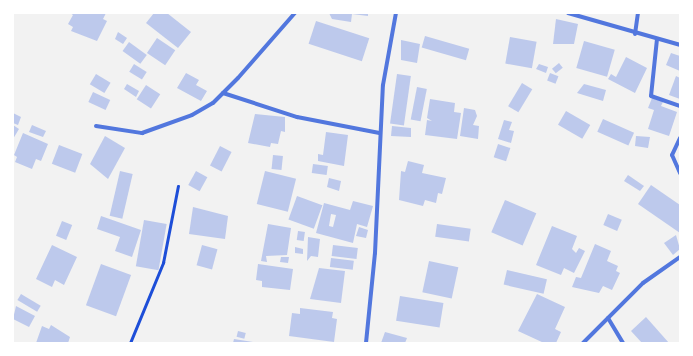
<!DOCTYPE html>
<html>
<head>
<meta charset="utf-8">
<style>
	body { margin:0 }
	#map { position:relative; width:693px; height:356px; overflow:hidden; background:#f2f2f2; font-family:Barlow,sans-serif }
	div>[style] { position:absolute }
	.building>* { inset:0; background:#bdc9ec; transform-origin:0 0 }
	.path>* { height:2.5px; margin:-1.25px; padding:0 1.25px; transform-origin:1.25px; border-radius:1.25px; background:#1d4ed8 }
	.minor>* { height:4px; margin:-2px; padding:0 2px; transform-origin:2px; border-radius:2px; background:#5277de }
	span { translate:-50% -50%; white-space:nowrap; text-align:center; line-height:1.15; -webkit-text-stroke:4px #fff; paint-order:stroke }
	.frame { position:absolute; inset:0; border:14px solid #fff; pointer-events:none }
</style>
</head>
<body>
<div id="map">
	<div class="building">
		<i style="clip-path:polygon(70px 13px,106px 13px,103px 19px,107px 21px,97px 41px,71px 31px,73px 27px,68px 24px,73px 15px)"></i>
		<i style="clip-path:polygon(154px 13px,167px 13px,191px 32px,178px 48px,146px 23px)"></i>
		<i style="clip-path:polygon(329px 13px,368px 13px,368px 16px,352px 14px,351px 22px,332px 19px)"></i>
		<i style="clip-path:polygon(556px 19px,578px 24px,574px 44px,553px 44px)"></i>
		<i style="left:316px;top:21px;width:56px;height:24px;rotate:18deg"></i>
		<i style="clip-path:polygon(118px 32px,127px 38px,123px 44px,115px 39px)"></i>
		<i style="left:425px;top:36px;width:46px;height:12px;rotate:16deg"></i>
		<i style="left:510px;top:37px;width:27px;height:27px;rotate:10deg"></i>
		<i style="left:157px;top:38px;width:22px;height:18px;rotate:34deg"></i>
		<i style="clip-path:polygon(401px 40px,420px 44px,417px 63px,401px 60px)"></i>
		<i style="left:584px;top:41px;width:32px;height:28px;rotate:16deg"></i>
		<i style="left:129px;top:42px;width:22px;height:11px;rotate:36deg"></i>
		<i style="clip-path:polygon(671px 53px,680px 56px,680px 71px,666px 65px)"></i>
		<i style="clip-path:polygon(626px 57px,647px 68px,635px 93px,608px 79px,611px 74px,616px 77px)"></i>
		<i style="left:559px;top:63px;width:6px;height:9px;rotate:51deg"></i>
		<i style="left:134px;top:64px;width:15px;height:9px;rotate:32deg"></i>
		<i style="clip-path:polygon(539px 64px,548px 67px,546px 73px,536px 69px)"></i>
		<i style="clip-path:polygon(186px 73px,199px 80px,196px 85px,207px 91px,201px 101px,177px 88px)"></i>
		<i style="left:550px;top:73px;width:9px;height:8px;rotate:21deg"></i>
		<i style="left:96px;top:74px;width:17px;height:12px;rotate:31deg"></i>
		<i style="left:397px;top:74px;width:14px;height:50px;rotate:8deg"></i>
		<i style="clip-path:polygon(676px 76px,680px 78px,680px 99px,669px 95px)"></i>
		<i style="left:522px;top:83px;width:12px;height:27px;rotate:31deg"></i>
		<i style="clip-path:polygon(127px 84px,139px 91px,136px 97px,124px 89px)"></i>
		<i style="clip-path:polygon(584px 84px,606px 90px,603px 101px,577px 93px)"></i>
		<i style="left:146px;top:85px;width:17px;height:17px;rotate:33deg"></i>
		<i style="left:417px;top:87px;width:10px;height:33px;rotate:11deg"></i>
		<i style="left:93px;top:92px;width:19px;height:11px;rotate:25deg"></i>
		<i style="clip-path:polygon(652px 98px,663px 102px,661px 106px,677px 112px,669px 136px,648px 129px,654px 110px,648px 108px)"></i>
		<i style="clip-path:polygon(430px 99px,455px 103px,454px 112px,461px 113px,457px 139px,425px 135px,427px 120px,432px 121px,427px 118px)"></i>
		<i style="clip-path:polygon(464px 108px,475px 110px,477px 116px,473px 125px,479px 126px,478px 139px,460px 136px)"></i>
		<i style="left:566px;top:111px;width:28px;height:16px;rotate:30deg"></i>
		<i style="clip-path:polygon(13px 113px,21px 117px,18px 125px,13px 123px)"></i>
		<i style="clip-path:polygon(255px 114px,285px 117px,285px 132px,281px 131px,278px 144px,271px 143px,270px 147px,248px 143px)"></i>
		<i style="left:603px;top:119px;width:34px;height:14px;rotate:24deg"></i>
		<i style="clip-path:polygon(504px 120px,512px 122px,509px 130px,514px 131px,511px 143px,498px 139px)"></i>
		<i style="clip-path:polygon(13px 125px,19px 129px,13px 139px)"></i>
		<i style="clip-path:polygon(32px 125px,46px 131px,43px 137px,29px 132px)"></i>
		<i style="clip-path:polygon(392px 126px,411px 128px,411px 137px,391px 136px)"></i>
		<i style="clip-path:polygon(326px 132px,348px 135px,344px 166px,318px 161px,318px 154px,323px 155px)"></i>
		<i style="clip-path:polygon(23px 133px,48px 144px,41px 161px,36px 159px,32px 169px,15px 162px,17px 157px,14px 155px)"></i>
		<i style="clip-path:polygon(105px 136px,125px 148px,108px 179px,90px 164px)"></i>
		<i style="clip-path:polygon(636px 136px,650px 137px,648px 148px,635px 146px)"></i>
		<i style="left:498px;top:144px;width:13px;height:14px;rotate:18deg"></i>
		<i style="left:59px;top:145px;width:25px;height:20px;rotate:21deg"></i>
		<i style="left:220px;top:146px;width:13px;height:22px;rotate:27deg"></i>
		<i style="left:273px;top:155px;width:10px;height:14px;rotate:6deg"></i>
		<i style="clip-path:polygon(408px 161px,424px 165px,422px 173px,446px 178px,442px 194px,438px 193px,436px 203px,425px 200px,423px 206px,399px 200px,401px 171px,405px 172px)"></i>
		<i style="left:313px;top:164px;width:15px;height:9px;rotate:8deg"></i>
		<i style="left:120px;top:171px;width:13px;height:46px;rotate:13deg"></i>
		<i style="left:196px;top:171px;width:13px;height:16px;rotate:29deg"></i>
		<i style="left:265px;top:171px;width:32px;height:34px;rotate:14deg"></i>
		<i style="clip-path:polygon(628px 175px,644px 186px,640px 191px,624px 181px)"></i>
		<i style="clip-path:polygon(329px 178px,341px 181px,339px 191px,327px 187px)"></i>
		<i style="clip-path:polygon(651px 185px,680px 205px,680px 233px,638px 204px)"></i>
		<i style="left:297px;top:196px;width:27px;height:25px;rotate:20deg"></i>
		<i style="left:505px;top:200px;width:34px;height:35px;rotate:23deg"></i>
		<i style="clip-path:polygon(evenodd,353px 201px,373px 206px,367px 227px,357px 224px,353px 243px,316px 233px,324px 203px,350px 210px,353px 201px,331px 214px,336px 215px,333px 227px,329px 226px,331px 214px)"></i>
		<i style="clip-path:polygon(193px 207px,228px 216px,225px 239px,189px 234px)"></i>
		<i style="left:608px;top:214px;width:15px;height:12px;rotate:23deg"></i>
		<i style="clip-path:polygon(101px 216px,141px 230px,132px 257px,115px 251px,120px 237px,97px 229px)"></i>
		<i style="left:144px;top:220px;width:23px;height:47px;rotate:10deg"></i>
		<i style="left:62px;top:221px;width:11px;height:16px;rotate:22deg"></i>
		<i style="clip-path:polygon(268px 224px,291px 228px,287px 255px,266px 256px,267px 262px,261px 261px)"></i>
		<i style="left:437px;top:224px;width:34px;height:13px;rotate:8deg"></i>
		<i style="clip-path:polygon(552px 226px,577px 236px,572px 249px,576px 253px,579px 248px,585px 251px,574px 273px,564px 268px,561px 275px,536px 265px)"></i>
		<i style="clip-path:polygon(359px 227px,368px 230px,366px 238px,356px 236px)"></i>
		<i style="left:298px;top:231px;width:7px;height:9px;rotate:8deg"></i>
		<i style="clip-path:polygon(676px 235px,680px 249px,673px 255px,664px 243px)"></i>
		<i style="clip-path:polygon(308px 237px,320px 239px,318px 257px,311px 256px,307px 261px)"></i>
		<i style="clip-path:polygon(595px 244px,611px 251px,607px 261px,618px 266px,616px 271px,620px 273px,612px 290px,603px 286px,599px 293px,572px 287px,576px 277px,581px 278px)"></i>
		<i style="clip-path:polygon(52px 245px,77px 257px,64px 285px,55px 280px,52px 287px,36px 279px)"></i>
		<i style="left:202px;top:245px;width:16px;height:21px;rotate:15deg"></i>
		<i style="left:333px;top:245px;width:25px;height:11px;rotate:7deg"></i>
		<i style="clip-path:polygon(295px 247px,303px 249px,303px 254px,295px 253px)"></i>
		<i style="clip-path:polygon(281px 257px,289px 257px,288px 263px,280px 262px)"></i>
		<i style="left:331px;top:258px;width:23px;height:9px;rotate:7deg"></i>
		<i style="left:429px;top:261px;width:30px;height:32px;rotate:12deg"></i>
		<i style="left:101px;top:264px;width:32px;height:44px;rotate:20deg"></i>
		<i style="clip-path:polygon(258px 264px,293px 269px,290px 290px,262px 287px,262px 281px,256px 280px)"></i>
		<i style="clip-path:polygon(319px 268px,345px 271px,341px 303px,310px 299px)"></i>
		<i style="left:507px;top:270px;width:41px;height:15px;rotate:13deg"></i>
		<i style="left:21px;top:294px;width:23px;height:7px;rotate:31deg"></i>
		<i style="clip-path:polygon(537px 294px,565px 307px,555px 329px,561px 332px,556px 343px,544px 343px,518px 331px)"></i>
		<i style="left:400px;top:296px;width:44px;height:25px;rotate:9deg"></i>
		<i style="clip-path:polygon(16px 306px,35px 316px,29px 327px,13px 319px)"></i>
		<i style="clip-path:polygon(300px 308px,333px 312px,332px 318px,337px 319px,334px 342px,289px 336px,292px 313px,300px 314px)"></i>
		<i style="clip-path:polygon(646px 317px,669px 343px,642px 343px,631px 331px)"></i>
		<i style="clip-path:polygon(51px 325px,70px 337px,68px 343px,36px 343px,42px 326px,49px 329px)"></i>
		<i style="left:238px;top:331px;width:8px;height:6px;rotate:14deg"></i>
		<i style="clip-path:polygon(385px 332px,407px 338px,405px 343px,381px 343px)"></i>
		<i style="clip-path:polygon(234px 339px,253px 342px,253px 343px,233px 343px)"></i>
	</div>
	<div class="path">
		<i style="left:130px;top:343px;width:87px;rotate:-67.6deg"></i>
		<i style="left:163px;top:263px;width:78px;rotate:-79deg"></i>
	</div>
	<div class="minor">
		<i style="left:568px;top:13px;width:116px;rotate:15.9deg"></i>
		<i style="left:635px;top:34px;width:21px;rotate:-82deg"></i>
		<i style="left:657px;top:39px;width:57px;rotate:96deg"></i>
		<i style="left:651px;top:96px;width:31px;rotate:19deg"></i>
		<i style="left:223px;top:93px;width:78px;rotate:18deg"></i>
		<i style="left:297px;top:117px;width:84px;rotate:11deg"></i>
		<i style="left:96px;top:126px;width:47px;rotate:8.7deg"></i>
		<i style="left:142px;top:133px;width:53px;rotate:-19.8deg"></i>
		<i style="left:192px;top:115px;width:24px;rotate:-30deg"></i>
		<i style="left:213px;top:103px;width:35px;rotate:-45deg"></i>
		<i style="left:238px;top:78px;width:86px;rotate:-48.8deg"></i>
		<i style="left:680px;top:138px;width:19px;rotate:115deg"></i>
		<i style="left:672px;top:155px;width:20px;rotate:66deg"></i>
		<i style="left:608px;top:318px;width:29px;rotate:59deg"></i>
		<i style="left:366px;top:343px;width:90px;rotate:-84.3deg"></i>
		<i style="left:375px;top:253px;width:168px;rotate:-87.3deg"></i>
		<i style="left:383px;top:85px;width:73px;rotate:-79.8deg"></i>
		<i style="left:583px;top:343px;width:85px;rotate:-45deg"></i>
		<i style="left:643px;top:283px;width:45px;rotate:-35.1deg"></i>
	</div>
	<div class="frame"></div>
</div>
</body>
</html>
